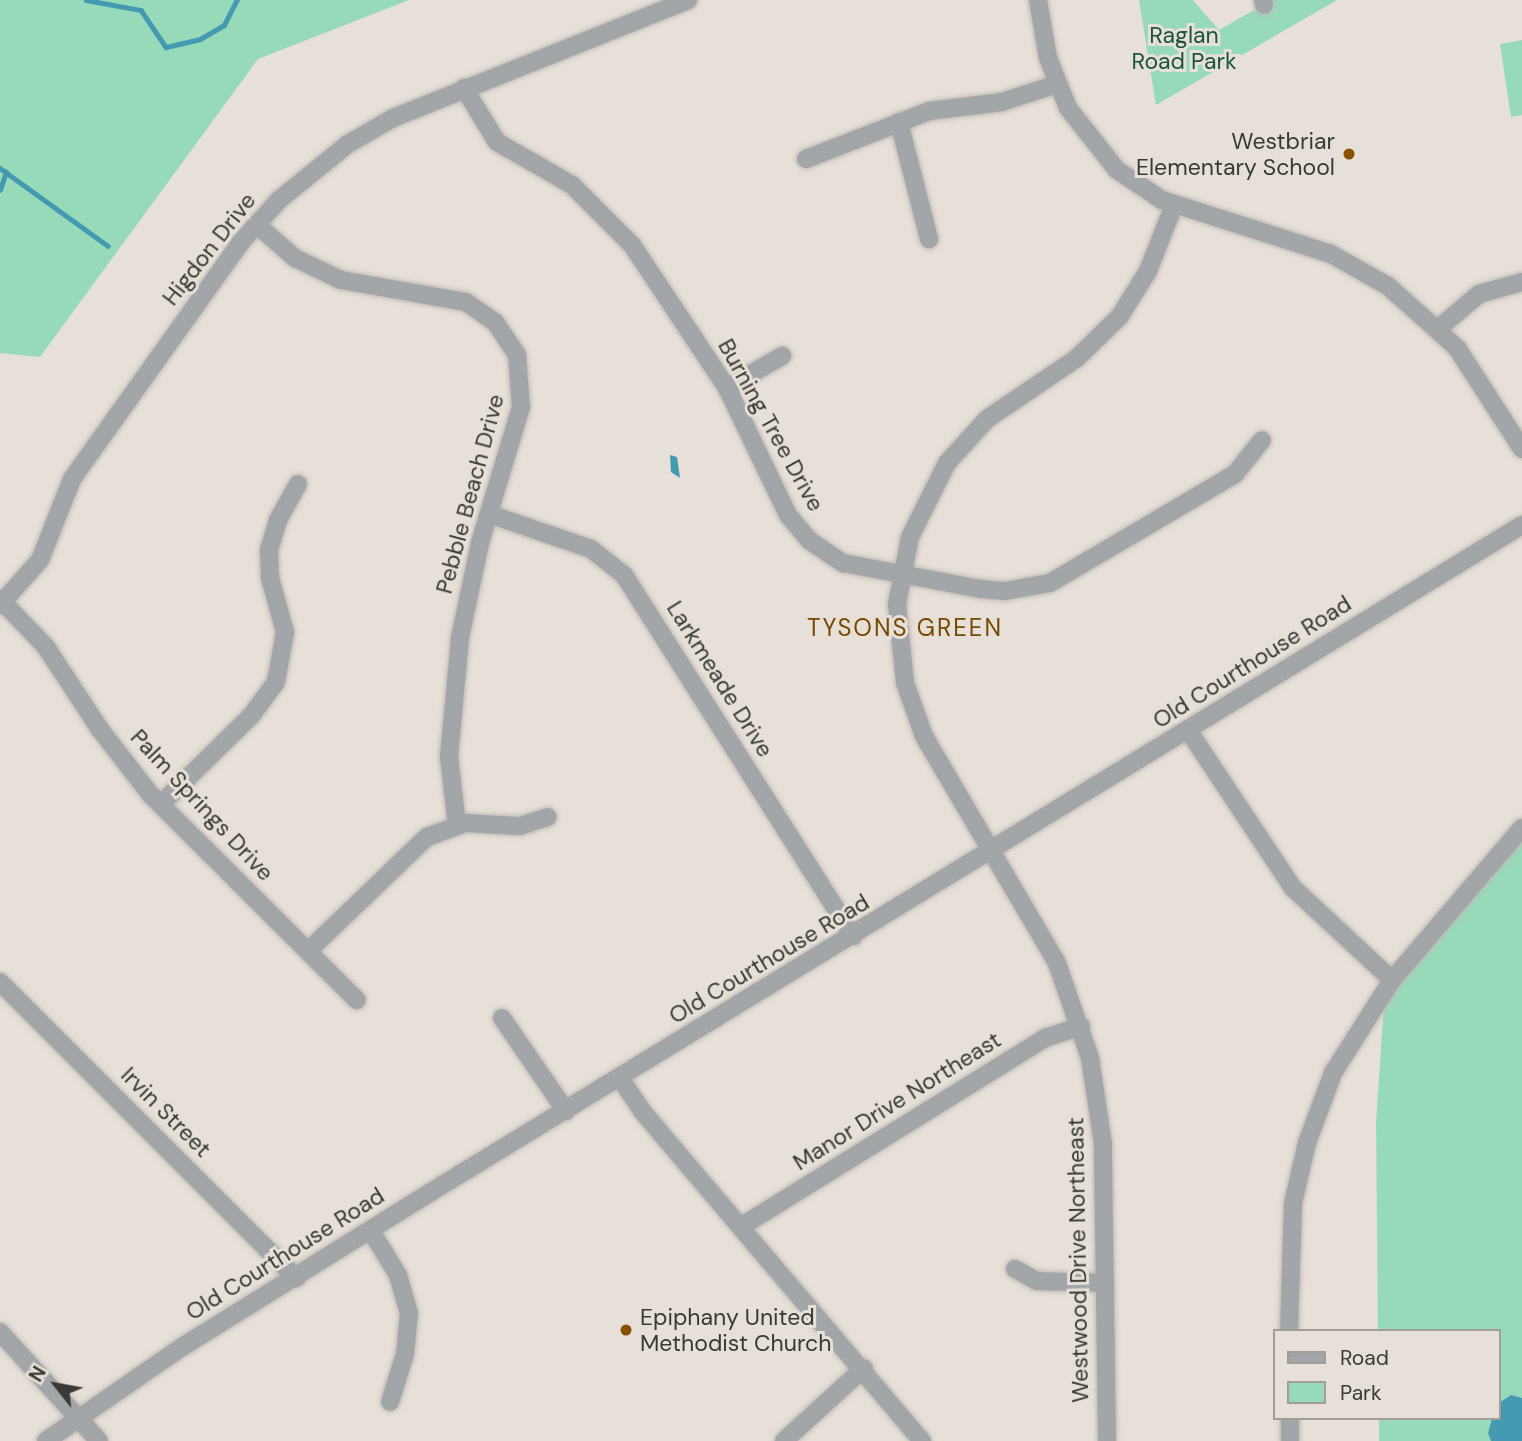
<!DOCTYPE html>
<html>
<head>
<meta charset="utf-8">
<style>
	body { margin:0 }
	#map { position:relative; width:1522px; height:1441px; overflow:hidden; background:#e6e0d8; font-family:"DM Sans",sans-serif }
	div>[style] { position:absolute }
	.green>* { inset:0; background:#97daba }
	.water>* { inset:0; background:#439ab1 }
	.stream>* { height:4.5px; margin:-2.25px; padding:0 2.25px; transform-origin:2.25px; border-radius:2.25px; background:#439ab1 }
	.roads { filter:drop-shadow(0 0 2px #c0bbb4) drop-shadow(0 0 2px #c0bbb4) }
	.minor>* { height:18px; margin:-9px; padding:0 9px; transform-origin:9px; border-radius:9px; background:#a2a6a8 }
	.dots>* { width:19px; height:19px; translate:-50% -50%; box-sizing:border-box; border:4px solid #e6e0d8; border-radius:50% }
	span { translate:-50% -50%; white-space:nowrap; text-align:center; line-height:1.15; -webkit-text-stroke:6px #e6e0d8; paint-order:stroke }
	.park-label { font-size:23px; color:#1b553d }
	.poi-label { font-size:23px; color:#3b3935 }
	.right { translate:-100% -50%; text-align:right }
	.left { translate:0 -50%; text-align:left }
	.street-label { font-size:23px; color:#3b3935 }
	.neighbourhood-label { font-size:24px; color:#794800; letter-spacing:2px }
	.legend { position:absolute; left:1273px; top:1329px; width:228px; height:91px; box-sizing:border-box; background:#e6e0d8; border:2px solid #a29d97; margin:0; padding:9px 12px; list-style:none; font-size:21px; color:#3b3935 }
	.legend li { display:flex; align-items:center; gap:14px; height:35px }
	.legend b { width:35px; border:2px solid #a29d97 }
	.north { position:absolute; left:21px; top:1350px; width:70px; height:70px; -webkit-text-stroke:5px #e6e0d8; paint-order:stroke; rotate:301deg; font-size:19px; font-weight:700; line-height:28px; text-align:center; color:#3b3935 }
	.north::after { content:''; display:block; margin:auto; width:24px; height:32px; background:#3b3935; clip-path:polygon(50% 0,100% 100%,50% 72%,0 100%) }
</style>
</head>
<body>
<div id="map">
	<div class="green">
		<i style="clip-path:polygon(0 0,409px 0,258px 59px,40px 357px,0 353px)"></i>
		<i style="clip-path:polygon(1139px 0,1193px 0,1219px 30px,1263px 5px,1262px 0,1337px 0,1156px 105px)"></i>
		<i style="clip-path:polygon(1522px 40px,1522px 115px,1511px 117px,1500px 44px)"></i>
		<i style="clip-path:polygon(1522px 828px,1522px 1441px,1379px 1441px,1379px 1418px,1499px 1418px,1499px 1331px,1378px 1331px,1376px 1122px,1385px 989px)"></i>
	</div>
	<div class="water">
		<i style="clip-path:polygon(670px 455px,677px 457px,680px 478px,671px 472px)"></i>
		<i style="clip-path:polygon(1511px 1395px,1522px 1398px,1522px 1441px,1491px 1441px,1488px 1433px,1492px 1419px,1499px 1418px,1499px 1403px)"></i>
	</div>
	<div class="stream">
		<i style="left:86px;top:0;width:56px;rotate:10.3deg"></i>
		<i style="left:141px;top:10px;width:45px;rotate:56deg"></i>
		<i style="left:166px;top:47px;width:35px;rotate:-13deg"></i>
		<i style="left:200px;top:39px;width:28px;rotate:-30deg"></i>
		<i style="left:224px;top:25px;width:28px;rotate:-63deg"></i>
		<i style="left:0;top:168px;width:133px;rotate:35.8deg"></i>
		<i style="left:0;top:190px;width:19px;rotate:-72deg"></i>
	</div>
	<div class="roads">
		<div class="minor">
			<i style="left:1038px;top:0;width:59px;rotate:80.2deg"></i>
			<i style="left:1048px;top:58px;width:54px;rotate:68.2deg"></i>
			<i style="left:1068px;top:108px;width:79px;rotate:51.7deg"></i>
			<i style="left:1117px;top:170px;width:54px;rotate:33.7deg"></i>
			<i style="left:1162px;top:200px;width:177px;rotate:17.7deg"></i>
			<i style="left:1331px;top:254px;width:65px;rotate:29.3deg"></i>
			<i style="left:1388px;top:286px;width:93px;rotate:41.9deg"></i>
			<i style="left:1457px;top:348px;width:120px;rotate:57.2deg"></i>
			<i style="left:1263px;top:0;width:5px;rotate:79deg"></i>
			<i style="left:464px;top:88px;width:63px;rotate:58.6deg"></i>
			<i style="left:497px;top:142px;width:86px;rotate:29.8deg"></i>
			<i style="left:572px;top:185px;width:85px;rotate:45deg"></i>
			<i style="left:632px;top:245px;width:172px;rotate:56.4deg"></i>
			<i style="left:727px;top:388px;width:141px;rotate:64.3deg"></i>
			<i style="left:788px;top:515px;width:34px;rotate:50deg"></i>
			<i style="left:810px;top:541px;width:40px;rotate:34deg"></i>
			<i style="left:843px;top:563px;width:140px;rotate:10.7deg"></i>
			<i style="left:981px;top:589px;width:24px;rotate:5deg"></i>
			<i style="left:1005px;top:591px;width:46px;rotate:-10.1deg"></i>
			<i style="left:1050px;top:583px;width:215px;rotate:-30.5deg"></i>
			<i style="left:1235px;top:474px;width:43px;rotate:-51.5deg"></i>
			<i style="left:899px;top:122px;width:121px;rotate:75.6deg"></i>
			<i style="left:806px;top:159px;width:132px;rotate:-21.3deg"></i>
			<i style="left:929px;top:111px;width:74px;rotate:-7deg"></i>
			<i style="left:1002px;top:102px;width:58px;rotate:-18.1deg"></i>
			<i style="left:256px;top:224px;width:52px;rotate:41.1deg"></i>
			<i style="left:295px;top:258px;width:51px;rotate:25.6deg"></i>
			<i style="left:341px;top:280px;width:127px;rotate:10deg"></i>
			<i style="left:466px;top:302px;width:35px;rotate:35deg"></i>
			<i style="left:495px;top:322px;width:40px;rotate:56deg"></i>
			<i style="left:517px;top:355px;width:52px;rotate:85.6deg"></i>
			<i style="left:521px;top:407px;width:142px;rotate:106.8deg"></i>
			<i style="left:480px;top:543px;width:97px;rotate:101.9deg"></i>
			<i style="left:460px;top:638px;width:120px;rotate:95.3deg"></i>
			<i style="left:449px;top:757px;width:68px;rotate:83.3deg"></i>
			<i style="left:1439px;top:328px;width:52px;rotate:-40.4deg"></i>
			<i style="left:1479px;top:294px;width:45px;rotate:-15.6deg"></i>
			<i style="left:727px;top:388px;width:64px;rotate:-30.2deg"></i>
			<i style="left:489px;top:514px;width:108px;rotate:18.9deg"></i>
			<i style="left:591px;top:549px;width:42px;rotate:38.2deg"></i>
			<i style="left:624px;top:575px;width:428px;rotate:57.6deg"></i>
			<i style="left:0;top:599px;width:66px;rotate:46.2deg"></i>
			<i style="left:46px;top:647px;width:97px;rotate:56.8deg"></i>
			<i style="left:99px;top:728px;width:83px;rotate:52.3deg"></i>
			<i style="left:150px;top:794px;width:292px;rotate:44.9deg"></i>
			<i style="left:0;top:605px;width:60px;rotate:-48.4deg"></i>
			<i style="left:40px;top:560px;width:87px;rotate:-68.4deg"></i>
			<i style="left:72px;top:479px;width:292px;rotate:-54.5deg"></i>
			<i style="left:242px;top:241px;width:55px;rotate:-47.9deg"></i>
			<i style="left:279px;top:200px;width:89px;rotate:-39.1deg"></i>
			<i style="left:348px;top:144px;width:52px;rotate:-30deg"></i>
			<i style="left:393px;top:118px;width:318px;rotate:-21.8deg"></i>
			<i style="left:1188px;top:730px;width:190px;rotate:56.4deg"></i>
			<i style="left:1293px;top:888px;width:135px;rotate:42.9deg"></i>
			<i style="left:161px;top:804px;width:126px;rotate:-44.4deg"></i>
			<i style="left:251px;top:716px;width:42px;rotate:-53.7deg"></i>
			<i style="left:276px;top:682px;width:51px;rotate:-79.8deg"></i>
			<i style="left:285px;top:632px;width:56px;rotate:-105.5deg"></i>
			<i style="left:270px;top:578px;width:28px;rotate:-92deg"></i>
			<i style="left:269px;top:550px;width:31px;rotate:-73deg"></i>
			<i style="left:278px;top:520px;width:41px;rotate:-60.9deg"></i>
			<i style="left:308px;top:951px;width:165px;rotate:-43.8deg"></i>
			<i style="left:427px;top:837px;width:40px;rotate:-20.2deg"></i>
			<i style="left:465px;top:823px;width:55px;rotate:3.1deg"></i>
			<i style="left:520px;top:826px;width:29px;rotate:-18deg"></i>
			<i style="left:0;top:982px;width:419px;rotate:45deg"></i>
			<i style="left:502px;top:1018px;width:113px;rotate:55.5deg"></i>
			<i style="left:620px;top:1078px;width:40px;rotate:56deg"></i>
			<i style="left:642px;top:1111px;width:433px;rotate:49.7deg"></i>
			<i style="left:742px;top:1226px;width:357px;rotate:-31.8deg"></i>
			<i style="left:1045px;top:1038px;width:38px;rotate:-18deg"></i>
			<i style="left:371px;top:1231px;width:52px;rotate:58.5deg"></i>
			<i style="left:398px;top:1275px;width:40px;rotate:74deg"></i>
			<i style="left:409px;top:1313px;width:41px;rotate:95.6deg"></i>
			<i style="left:405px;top:1354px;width:50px;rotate:107.4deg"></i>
			<i style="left:1015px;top:1269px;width:25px;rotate:29deg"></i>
			<i style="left:1037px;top:1281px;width:68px;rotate:1.7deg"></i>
			<i style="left:1289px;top:1331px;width:128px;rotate:-88.2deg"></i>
			<i style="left:1293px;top:1203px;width:62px;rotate:-76.9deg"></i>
			<i style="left:1307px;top:1143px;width:75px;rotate:-69.6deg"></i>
			<i style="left:1333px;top:1073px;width:110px;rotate:-57.6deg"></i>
			<i style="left:1392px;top:980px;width:200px;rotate:-49.5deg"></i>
			<i style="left:0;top:1332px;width:147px;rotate:47.8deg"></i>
			<i style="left:1290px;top:1418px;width:23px;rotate:90deg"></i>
			<i style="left:46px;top:1441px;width:165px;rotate:-34.7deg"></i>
			<i style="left:182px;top:1347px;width:293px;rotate:-31.9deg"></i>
			<i style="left:431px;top:1192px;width:1279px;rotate:-31.44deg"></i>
			<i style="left:784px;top:1441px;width:108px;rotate:-42.4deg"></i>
			<i style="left:1107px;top:1441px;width:297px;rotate:-90.8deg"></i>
			<i style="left:1103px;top:1144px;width:87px;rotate:-98.6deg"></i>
			<i style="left:1090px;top:1058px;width:101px;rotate:-109.2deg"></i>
			<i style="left:1057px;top:963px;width:263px;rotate:-120.4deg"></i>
			<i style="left:924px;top:736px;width:56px;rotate:-109.7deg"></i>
			<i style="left:905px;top:683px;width:79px;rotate:-95.8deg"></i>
			<i style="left:897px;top:604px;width:68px;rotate:-79deg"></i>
			<i style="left:910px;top:537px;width:83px;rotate:-63.4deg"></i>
			<i style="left:947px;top:463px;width:59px;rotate:-47.7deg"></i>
			<i style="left:987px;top:419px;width:109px;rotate:-34.1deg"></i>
			<i style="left:1077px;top:358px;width:60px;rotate:-44.3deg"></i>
			<i style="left:1120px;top:316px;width:53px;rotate:-58.1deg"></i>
			<i style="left:1148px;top:271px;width:71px;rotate:-68.5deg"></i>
		</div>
	</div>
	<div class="dots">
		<i style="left:1349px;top:154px;background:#885100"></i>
		<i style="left:626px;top:1330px;background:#885100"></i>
	</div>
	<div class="park-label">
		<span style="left:1184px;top:48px">Raglan<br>Road Park</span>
	</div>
	<div class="poi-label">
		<span class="right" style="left:1335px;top:154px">Westbriar<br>Elementary School</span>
		<span class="left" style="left:640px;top:1330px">Epiphany United<br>Methodist Church</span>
	</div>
	<div class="street-label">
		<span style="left:209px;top:249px;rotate:-52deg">Higdon Drive</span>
		<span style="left:771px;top:425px;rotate:61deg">Burning Tree Drive</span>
		<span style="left:470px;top:494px;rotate:-75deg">Pebble Beach Drive</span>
		<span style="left:1252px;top:662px;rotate:-32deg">Old Courthouse Road</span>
		<span style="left:720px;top:679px;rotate:58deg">Larkmeade Drive</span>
		<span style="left:202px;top:805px;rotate:47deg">Palm Springs Drive</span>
		<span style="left:769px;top:959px;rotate:-31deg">Old Courthouse Road</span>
		<span style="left:897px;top:1101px;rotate:-32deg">Manor Drive Northeast</span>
		<span style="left:166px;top:1112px;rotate:45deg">Irvin Street</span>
		<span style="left:285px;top:1254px;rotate:-32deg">Old Courthouse Road</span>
		<span style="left:1078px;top:1260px;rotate:-91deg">Westwood Drive Northeast</span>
	</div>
	<div class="neighbourhood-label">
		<span style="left:905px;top:628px">TYSONS GREEN</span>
	</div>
	<ul class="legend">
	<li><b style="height:9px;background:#a2a6a8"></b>Road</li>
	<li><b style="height:19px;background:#97daba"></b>Park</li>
	</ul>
	<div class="north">N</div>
</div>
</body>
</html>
